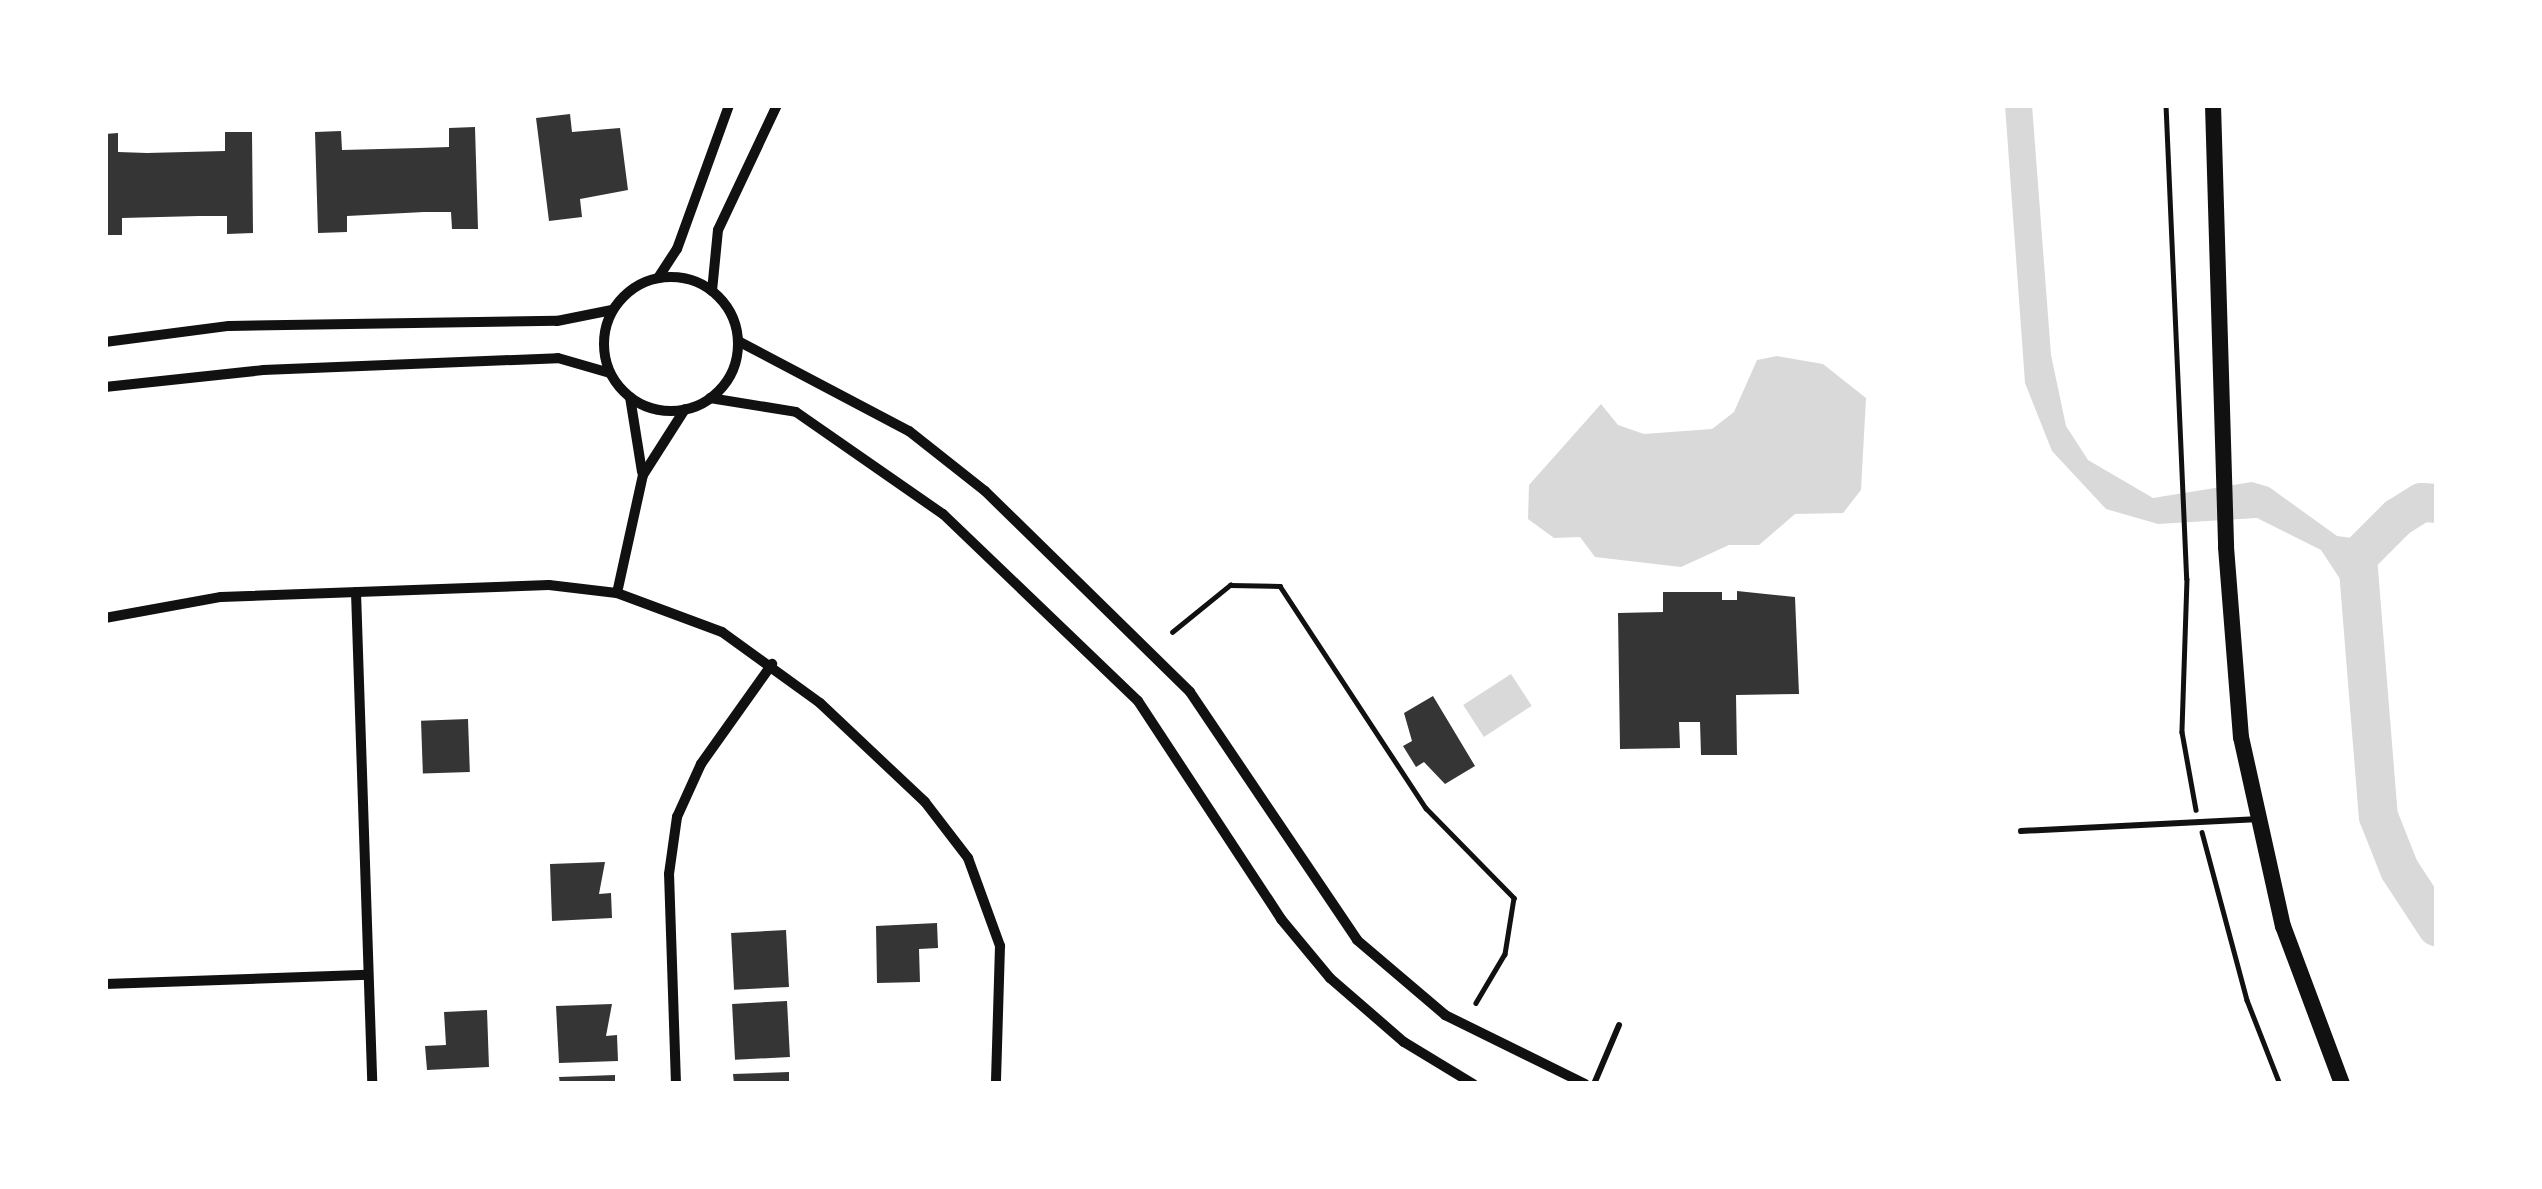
<!DOCTYPE html>
<html>
<head>
<meta charset="utf-8">
<style>
	body { margin:0 }
	#map { position:relative; width:2542px; height:1189px; overflow:hidden; background:#fff; font-family:"IBM Plex Sans",sans-serif }
	div>[style] { position:absolute }
	.water>* { inset:0; background:#d9d9d9; transform-origin:0 0 }
	.river>* { height:39px; margin:-19.5px; padding:0 19.5px; transform-origin:19.5px; border-radius:19.5px; background:#d9d9d9 }
	.building>* { inset:0; background:#353535; transform-origin:0 0 }
	.path>* { height:4.5px; margin:-2.25px; padding:0 2.25px; transform-origin:2.25px; border-radius:2.25px; background:#111 }
	.service>* { height:6px; margin:-3px; padding:0 3px; transform-origin:3px; border-radius:3px; background:#111 }
	.minor>* { height:10px; margin:-5px; padding:0 5px; transform-origin:5px; border-radius:5px; background:#111 }
	.minor>.ring { margin:-5px; padding:0; box-sizing:content-box; background:none; border:10px solid #111; border-radius:50% }
	.secondary>* { height:16px; margin:-8px; padding:0 8px; transform-origin:8px; border-radius:8px; background:#111 }
	span { translate:-50% -50%; white-space:nowrap; text-align:center; line-height:1.15; -webkit-text-stroke:9px #fff; paint-order:stroke }
	.frame { position:absolute; inset:0; border:108px solid #fff; pointer-events:none }
</style>
</head>
<body>
<div id="map">
	<div class="water">
		<i style="clip-path:polygon(2005px 105px,2032px 105px,2051px 355px,2066px 426px,2088px 460px,2153px 498px,2252px 482px,2269px 487px,2337px 536px,2359px 539px,2340px 579px,2321px 550px,2257px 518px,2158px 524px,2106px 509px,2052px 451px,2025px 383px)"></i>
		<i style="clip-path:polygon(1777px 356px,1823px 364px,1866px 398px,1861px 490px,1843px 513px,1795px 514px,1759px 545px,1729px 545px,1681px 567px,1595px 557px,1580px 537px,1554px 538px,1528px 519px,1529px 485px,1601px 404px,1618px 425px,1644px 434px,1712px 429px,1734px 412px,1757px 360px)"></i>
		<i style="left:1511px;top:674px;width:38px;height:57px;rotate:57deg"></i>
	</div>
	<div class="river">
		<i style="left:2437px;top:503px;width:16px;rotate:-176deg"></i>
		<i style="left:2421px;top:502px;width:28px;rotate:148deg"></i>
		<i style="left:2397px;top:517px;width:57px;rotate:135deg"></i>
		<i style="left:2357px;top:557px;width:260px;rotate:85.4deg"></i>
		<i style="left:2378px;top:816px;width:57px;rotate:68.4deg"></i>
		<i style="left:2399px;top:869px;width:69px;rotate:56.8deg"></i>
	</div>
	<div class="building">
		<i style="clip-path:polygon(570px 114px,572px 132px,620px 128px,628px 190px,580px 199px,582px 217px,549px 221px,536px 118px)"></i>
		<i style="clip-path:polygon(475px 127px,478px 229px,452px 229px,451px 212px,424px 212px,347px 216px,347px 232px,318px 233px,315px 132px,341px 131px,342px 150px,419px 148px,449px 147px,449px 128px)"></i>
		<i style="clip-path:polygon(225px 132px,252px 132px,253px 233px,227px 234px,227px 216px,199px 216px,122px 218px,122px 235px,105px 235px,105px 134px,118px 133px,118px 152px,147px 153px,225px 151px)"></i>
		<i style="clip-path:polygon(1737px 591px,1795px 597px,1799px 694px,1736px 695px,1737px 755px,1701px 755px,1700px 722px,1679px 722px,1680px 748px,1620px 749px,1618px 613px,1663px 612px,1663px 592px,1722px 592px,1722px 600px,1737px 600px)"></i>
		<i style="clip-path:polygon(1433px 696px,1475px 766px,1445px 784px,1424px 762px,1416px 767px,1403px 746px,1412px 741px,1404px 713px)"></i>
		<i style="left:468px;top:719px;width:53px;height:47px;rotate:88deg"></i>
		<i style="clip-path:polygon(605px 862px,599px 894px,611px 893px,612px 918px,552px 921px,550px 864px)"></i>
		<i style="clip-path:polygon(937px 923px,938px 948px,919px 949px,920px 982px,877px 983px,876px 926px)"></i>
		<i style="left:786px;top:930px;width:57px;height:55px;rotate:87deg"></i>
		<i style="left:787px;top:1001px;width:56px;height:55px;rotate:87deg"></i>
		<i style="clip-path:polygon(612px 1004px,606px 1036px,617px 1035px,618px 1061px,559px 1063px,556px 1006px)"></i>
		<i style="clip-path:polygon(487px 1010px,489px 1067px,427px 1070px,425px 1046px,446px 1045px,444px 1012px)"></i>
		<i style="clip-path:polygon(789px 1072px,789px 1084px,734px 1084px,733px 1074px)"></i>
		<i style="clip-path:polygon(615px 1075px,615px 1084px,560px 1084px,559px 1077px)"></i>
	</div>
	<div class="path">
		<i style="left:2166px;top:105px;width:474px;rotate:87.5deg"></i>
		<i style="left:2187px;top:579px;width:153px;rotate:91.9deg"></i>
		<i style="left:2182px;top:732px;width:79px;rotate:79.8deg"></i>
		<i style="left:1172px;top:632px;width:75px;rotate:-39deg"></i>
		<i style="left:1230px;top:585px;width:50px;rotate:1.1deg"></i>
		<i style="left:1280px;top:586px;width:266px;rotate:56.7deg"></i>
		<i style="left:1426px;top:808px;width:126px;rotate:45.6deg"></i>
		<i style="left:1514px;top:898px;width:57px;rotate:99.1deg"></i>
		<i style="left:1505px;top:954px;width:57px;rotate:120.6deg"></i>
		<i style="left:2202px;top:832px;width:174px;rotate:75deg"></i>
		<i style="left:2247px;top:1000px;width:90px;rotate:68.6deg"></i>
	</div>
	<div class="service">
		<i style="left:2021px;top:831px;width:234px;rotate:-2.9deg"></i>
		<i style="left:1594px;top:1084px;width:64px;rotate:-67deg"></i>
	</div>
	<div class="minor">
		<i class="ring" style="left:604px;top:277px;width:124px;height:124px"></i>
		<i style="left:658px;top:278px;width:35px;rotate:-57deg"></i>
		<i style="left:677px;top:249px;width:153px;rotate:-70.1deg"></i>
		<i style="left:712px;top:291px;width:61px;rotate:-84.4deg"></i>
		<i style="left:718px;top:230px;width:138px;rotate:-64.7deg"></i>
		<i style="left:738px;top:341px;width:193px;rotate:27.8deg"></i>
		<i style="left:909px;top:431px;width:97px;rotate:38.3deg"></i>
		<i style="left:985px;top:491px;width:287px;rotate:44.4deg"></i>
		<i style="left:1190px;top:692px;width:299px;rotate:56deg"></i>
		<i style="left:1357px;top:940px;width:116px;rotate:40.4deg"></i>
		<i style="left:1445px;top:1015px;width:156px;rotate:26.2deg"></i>
		<i style="left:105px;top:342px;width:125px;rotate:-7.4deg"></i>
		<i style="left:229px;top:326px;width:328px;rotate:-0.9deg"></i>
		<i style="left:557px;top:321px;width:56px;rotate:-11.3deg"></i>
		<i style="left:105px;top:387px;width:159px;rotate:-6.1deg"></i>
		<i style="left:263px;top:370px;width:295px;rotate:-2.3deg"></i>
		<i style="left:558px;top:358px;width:54px;rotate:16.1deg"></i>
		<i style="left:630px;top:397px;width:76px;rotate:80.9deg"></i>
		<i style="left:710px;top:398px;width:87px;rotate:9.2deg"></i>
		<i style="left:796px;top:412px;width:179px;rotate:34.8deg"></i>
		<i style="left:943px;top:514px;width:270px;rotate:43.8deg"></i>
		<i style="left:1138px;top:701px;width:261px;rotate:56.7deg"></i>
		<i style="left:1281px;top:919px;width:77px;rotate:50.3deg"></i>
		<i style="left:1330px;top:978px;width:98px;rotate:40.9deg"></i>
		<i style="left:1404px;top:1042px;width:81px;rotate:31.3deg"></i>
		<i style="left:356px;top:592px;width:492px;rotate:88.1deg"></i>
		<i style="left:617px;top:593px;width:121px;rotate:-77.6deg"></i>
		<i style="left:643px;top:475px;width:78px;rotate:-57.5deg"></i>
		<i style="left:105px;top:618px;width:118px;rotate:-10.3deg"></i>
		<i style="left:221px;top:597px;width:328px;rotate:-2.1deg"></i>
		<i style="left:549px;top:585px;width:68px;rotate:6.7deg"></i>
		<i style="left:617px;top:593px;width:112px;rotate:20.4deg"></i>
		<i style="left:722px;top:632px;width:121px;rotate:35.9deg"></i>
		<i style="left:820px;top:703px;width:144px;rotate:43.3deg"></i>
		<i style="left:925px;top:802px;width:71px;rotate:52.5deg"></i>
		<i style="left:968px;top:858px;width:94px;rotate:70deg"></i>
		<i style="left:1000px;top:946px;width:138px;rotate:91.7deg"></i>
		<i style="left:105px;top:984px;width:263px;rotate:-2deg"></i>
		<i style="left:676px;top:1084px;width:210px;rotate:-91.9deg"></i>
		<i style="left:669px;top:874px;width:58px;rotate:-82deg"></i>
		<i style="left:677px;top:817px;width:58px;rotate:-65.6deg"></i>
		<i style="left:701px;top:764px;width:123px;rotate:-54.6deg"></i>
	</div>
	<div class="secondary">
		<i style="left:2213px;top:105px;width:442px;rotate:88.3deg"></i>
		<i style="left:2226px;top:547px;width:191px;rotate:85.5deg"></i>
		<i style="left:2241px;top:737px;width:194px;rotate:77.5deg"></i>
		<i style="left:2283px;top:926px;width:169px;rotate:69.5deg"></i>
	</div>
	<div class="frame"></div>
</div>
</body>
</html>
